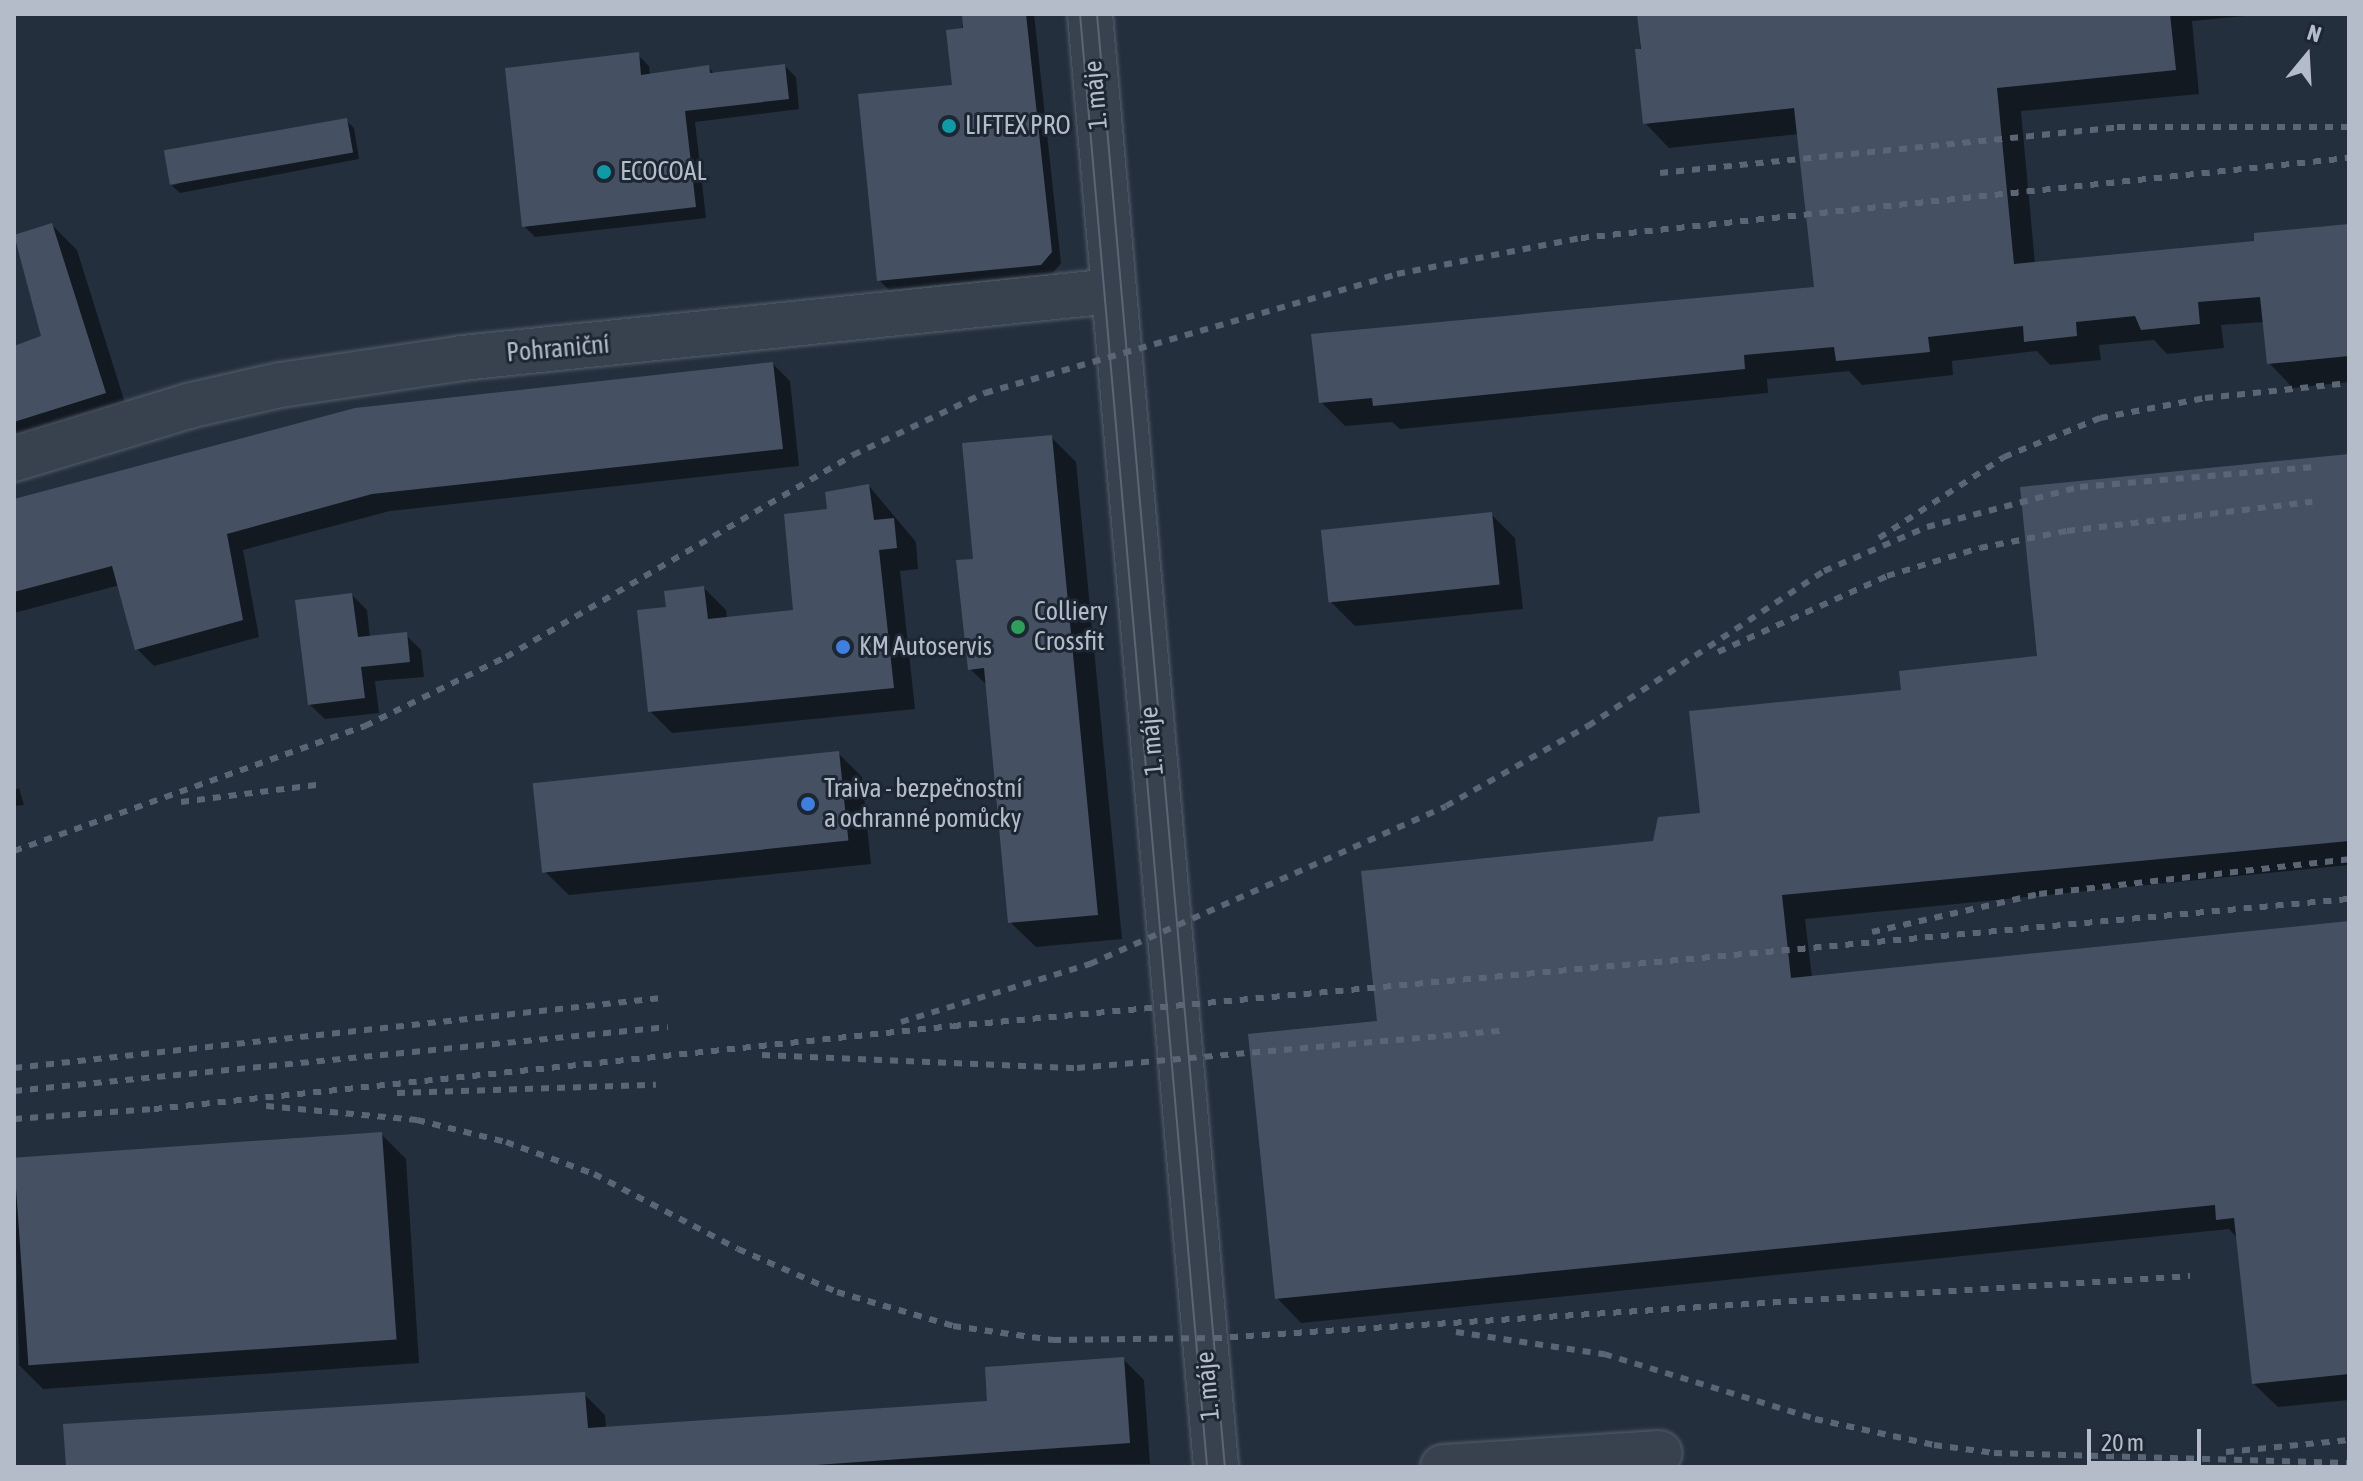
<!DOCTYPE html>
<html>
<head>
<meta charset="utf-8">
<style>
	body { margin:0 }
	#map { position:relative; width:2363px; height:1481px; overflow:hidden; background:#242f3e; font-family:"Asap Condensed",sans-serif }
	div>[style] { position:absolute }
	.shadow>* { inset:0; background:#0007 }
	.building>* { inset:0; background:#455162; transform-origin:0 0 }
	.roads { filter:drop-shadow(0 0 2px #565f6c) drop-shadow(0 0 2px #565f6c) }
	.street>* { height:44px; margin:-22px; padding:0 22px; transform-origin:22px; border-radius:22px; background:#38414e }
	.tram>* { height:2px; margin:-1px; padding:0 1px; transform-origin:1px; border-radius:1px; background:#5a6575 }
	.rail>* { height:6px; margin-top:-3px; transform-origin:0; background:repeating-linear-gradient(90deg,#5a6575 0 8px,transparent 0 16px) }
	.dots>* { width:22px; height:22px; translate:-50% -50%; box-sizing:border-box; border:4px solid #1d2633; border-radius:50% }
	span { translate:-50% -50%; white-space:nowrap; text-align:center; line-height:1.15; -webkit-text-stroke:6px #1d2633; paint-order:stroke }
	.street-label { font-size:26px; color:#b4bcc9 }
	.poi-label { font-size:26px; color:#b4bcc9 }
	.left { translate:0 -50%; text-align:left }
	.frame { position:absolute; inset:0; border:16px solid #b4bcc9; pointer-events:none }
	.north { position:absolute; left:2267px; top:16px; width:80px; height:80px; -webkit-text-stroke:6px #1d2633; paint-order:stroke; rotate:18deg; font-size:22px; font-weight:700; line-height:32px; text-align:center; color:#b4bcc9 }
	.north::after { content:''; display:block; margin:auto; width:28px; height:36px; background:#b4bcc9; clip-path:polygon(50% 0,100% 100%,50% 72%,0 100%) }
	.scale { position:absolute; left:2087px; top:1429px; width:114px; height:36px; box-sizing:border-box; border:4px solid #b4bcc9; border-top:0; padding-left:10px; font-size:24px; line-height:28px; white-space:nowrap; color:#b4bcc9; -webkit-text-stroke:6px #1d2633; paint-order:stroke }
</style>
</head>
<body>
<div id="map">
	<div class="shadow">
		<i style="clip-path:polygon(964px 14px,1034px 14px,1061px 263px,1052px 274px,889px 290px,879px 280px,954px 87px)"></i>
		<i style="clip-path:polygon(1638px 14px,2266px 14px,2192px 21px,2199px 94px,2021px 111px,2035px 264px,2256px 243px,2349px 226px,2349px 382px,2293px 388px,2269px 363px,2264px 322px,2221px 325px,2224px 348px,2167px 354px,2154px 340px,2099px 345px,2101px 360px,2050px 365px,2037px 351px,1952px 361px,1953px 375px,1862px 385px,1849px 371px,1767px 379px,1768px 393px,1400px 429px,1392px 422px,1345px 426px,1321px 402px,1816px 289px,1799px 134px,1669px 148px,1645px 123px)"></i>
		<i style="clip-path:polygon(638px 55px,649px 66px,650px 76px,708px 67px,716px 75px,785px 66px,796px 77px,799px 109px,695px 122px,706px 218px,535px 237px,524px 226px)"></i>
		<i style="clip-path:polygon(346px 120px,354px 128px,359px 159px,180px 193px,172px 186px)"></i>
		<i style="clip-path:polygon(52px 225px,77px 250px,130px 419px,14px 456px,14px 355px,44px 337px,14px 237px)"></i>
		<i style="clip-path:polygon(773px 364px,790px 381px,799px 466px,390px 511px,243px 550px,259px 637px,154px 666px,137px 649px,120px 585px,14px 613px,14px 501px)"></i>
		<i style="clip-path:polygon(1051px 437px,1076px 462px,1122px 939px,1036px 947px,1010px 922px,988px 686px,970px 669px,975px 560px)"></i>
		<i style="clip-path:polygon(2349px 456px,2349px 865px,1805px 919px,1812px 978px,2349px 923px,2349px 1400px,2278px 1407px,2253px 1383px,2238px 1239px,2229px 1229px,1301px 1323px,1277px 1298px,1379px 1023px,1655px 843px,1903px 691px,2039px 658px)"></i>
		<i style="clip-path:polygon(869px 486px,916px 542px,918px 569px,900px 571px,915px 709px,672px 733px,650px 711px,668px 609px,704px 588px,726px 610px,727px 619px,795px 612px,829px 511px)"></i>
		<i style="clip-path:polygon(1491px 514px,1515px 538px,1523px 609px,1355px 626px,1331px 602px)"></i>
		<i style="clip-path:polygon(352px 595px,367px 610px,370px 638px,406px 635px,421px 650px,424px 677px,375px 681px,379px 713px,325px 719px,309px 704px)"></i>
		<i style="clip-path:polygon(838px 753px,862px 777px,871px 864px,569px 895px,544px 871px)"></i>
		<i style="clip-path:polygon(19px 788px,24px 805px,14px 806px,14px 790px)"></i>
		<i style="clip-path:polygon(381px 1134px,406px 1159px,419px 1363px,43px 1389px,19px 1365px,14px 1159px)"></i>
		<i style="clip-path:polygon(1123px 1359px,1144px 1380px,1150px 1464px,67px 1467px,584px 1394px,605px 1415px,606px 1428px,989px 1403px)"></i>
	</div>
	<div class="building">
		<i style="clip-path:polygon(962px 14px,1026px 14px,1052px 252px,1041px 265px,877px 281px,858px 94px,952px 85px,946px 30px,963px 28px)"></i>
		<i style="clip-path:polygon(1637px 14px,2170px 14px,2176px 70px,1997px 88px,2014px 264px,2254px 241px,2254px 233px,2349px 224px,2349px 356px,2267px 364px,2260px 297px,2198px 302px,2200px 324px,2141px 330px,2135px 316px,2076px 322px,2077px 336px,2024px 342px,2023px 326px,1928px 337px,1930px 352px,1889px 356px,1836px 361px,1834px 347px,1744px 355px,1745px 369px,1373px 406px,1372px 398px,1319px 403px,1311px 334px,1814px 287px,1794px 108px,1643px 124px,1635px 49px,1641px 49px)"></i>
		<i style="clip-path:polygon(639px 52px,641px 75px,709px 65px,710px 73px,785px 64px,789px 99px,685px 111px,696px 207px,522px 227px,505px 68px)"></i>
		<i style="left:347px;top:118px;width:35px;height:186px;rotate:80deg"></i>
		<i style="clip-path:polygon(52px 223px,106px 393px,14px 422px,14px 346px,41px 336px,14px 235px)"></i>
		<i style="clip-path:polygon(773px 362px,783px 449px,372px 494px,227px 534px,243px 620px,135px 650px,112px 566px,14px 592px,14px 499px,355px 408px)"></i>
		<i style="clip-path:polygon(1052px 435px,1098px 915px,1008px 923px,984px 668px,968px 670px,956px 560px,973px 559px,962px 443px)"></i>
		<i style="clip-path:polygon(2349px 454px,2349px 841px,1782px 895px,1791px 978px,2349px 921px,2349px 1374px,2252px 1384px,2234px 1218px,2216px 1220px,2215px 1205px,1275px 1299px,1248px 1034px,1377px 1021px,1361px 871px,1653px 841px,1658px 817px,1700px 813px,1689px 711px,1901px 690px,1899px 671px,2037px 656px,2020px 487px)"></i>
		<i style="clip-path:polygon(869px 484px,874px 520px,894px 518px,897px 548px,879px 550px,894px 688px,648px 712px,637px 610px,666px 607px,664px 591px,704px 586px,708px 619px,793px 610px,784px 514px,827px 509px,825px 492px)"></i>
		<i style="left:1492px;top:512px;width:73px;height:172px;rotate:84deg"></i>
		<i style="clip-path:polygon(352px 593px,358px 637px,407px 632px,410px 662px,361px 667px,365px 698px,308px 705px,295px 600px)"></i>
		<i style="left:839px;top:751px;width:90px;height:308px;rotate:84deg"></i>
		<i style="left:382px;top:1132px;width:208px;height:369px;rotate:86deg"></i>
		<i style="clip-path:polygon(1124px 1357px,1130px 1443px,788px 1467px,66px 1467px,63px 1424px,585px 1392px,588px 1428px,987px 1401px,985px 1367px)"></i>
	</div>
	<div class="roads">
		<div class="street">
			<i style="left:1090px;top:14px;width:1458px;rotate:85.04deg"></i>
			<i style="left:14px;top:459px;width:182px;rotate:-16.9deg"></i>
			<i style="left:188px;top:406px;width:94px;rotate:-12.9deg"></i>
			<i style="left:280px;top:385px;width:184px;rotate:-8.4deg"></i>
			<i style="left:462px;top:358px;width:654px;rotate:-5.88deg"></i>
			<i style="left:1443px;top:1467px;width:217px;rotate:-3.7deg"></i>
		</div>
	</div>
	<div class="tram">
		<i style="left:1080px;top:14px;width:1459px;rotate:85deg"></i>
		<i style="left:1097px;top:14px;width:1459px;rotate:84.97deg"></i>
	</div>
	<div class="rail">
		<i style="left:1660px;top:173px;width:459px;rotate:-5.7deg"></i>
		<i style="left:2117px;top:127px;width:232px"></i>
		<i style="left:1879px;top:538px;width:149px;rotate:-32.9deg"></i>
		<i style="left:2004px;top:457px;width:104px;rotate:-22.1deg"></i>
		<i style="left:2100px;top:418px;width:107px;rotate:-10.8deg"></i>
		<i style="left:2205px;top:398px;width:145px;rotate:-5.9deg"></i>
		<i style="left:1718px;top:652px;width:185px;rotate:-24.2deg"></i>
		<i style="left:1887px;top:576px;width:97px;rotate:-16.8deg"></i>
		<i style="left:1980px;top:548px;width:89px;rotate:-11.1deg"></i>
		<i style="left:2067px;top:531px;width:247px;rotate:-6.8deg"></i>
		<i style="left:181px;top:802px;width:144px;rotate:-7.2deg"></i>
		<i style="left:14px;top:851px;width:373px;rotate:-19.6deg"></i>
		<i style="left:365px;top:726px;width:157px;rotate:-26.1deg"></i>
		<i style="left:506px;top:657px;width:402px;rotate:-30.2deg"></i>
		<i style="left:853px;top:455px;width:146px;rotate:-25.2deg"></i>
		<i style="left:985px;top:393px;width:429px;rotate:-16.1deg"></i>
		<i style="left:1397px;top:274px;width:187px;rotate:-11.1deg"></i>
		<i style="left:1581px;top:238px;width:772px;rotate:-5.95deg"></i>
		<i style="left:1872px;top:932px;width:171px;rotate:-12.8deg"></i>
		<i style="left:2039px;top:894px;width:312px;rotate:-6.4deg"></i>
		<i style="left:901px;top:1022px;width:198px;rotate:-17.1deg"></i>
		<i style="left:1090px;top:964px;width:389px;rotate:-23.9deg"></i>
		<i style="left:1446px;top:806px;width:163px;rotate:-29.4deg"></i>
		<i style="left:1588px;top:726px;width:282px;rotate:-33.3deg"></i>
		<i style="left:1824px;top:571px;width:112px;rotate:-23.1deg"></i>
		<i style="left:1927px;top:527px;width:158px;rotate:-14.7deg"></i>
		<i style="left:2080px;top:487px;width:235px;rotate:-4.9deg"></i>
		<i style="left:762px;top:1055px;width:315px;rotate:2.4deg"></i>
		<i style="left:1077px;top:1068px;width:429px;rotate:-5deg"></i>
		<i style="left:14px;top:1068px;width:651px;rotate:-6.17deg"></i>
		<i style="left:14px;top:1091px;width:657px;rotate:-5.59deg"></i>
		<i style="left:397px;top:1093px;width:259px;rotate:-1.8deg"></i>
		<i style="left:266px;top:1106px;width:152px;rotate:5.3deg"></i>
		<i style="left:417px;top:1120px;width:92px;rotate:13.9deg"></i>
		<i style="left:506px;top:1142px;width:94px;rotate:20deg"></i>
		<i style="left:594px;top:1174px;width:162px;rotate:27.5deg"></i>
		<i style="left:738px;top:1249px;width:108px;rotate:23.5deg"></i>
		<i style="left:837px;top:1292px;width:121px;rotate:16.3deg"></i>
		<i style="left:953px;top:1326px;width:101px;rotate:8deg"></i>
		<i style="left:1053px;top:1340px;width:161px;rotate:-0.7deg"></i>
		<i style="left:1214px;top:1338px;width:978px;rotate:-3.63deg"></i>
		<i style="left:14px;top:1119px;width:140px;rotate:-4.1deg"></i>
		<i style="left:154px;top:1109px;width:803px;rotate:-5.93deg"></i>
		<i style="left:953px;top:1026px;width:1402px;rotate:-5.2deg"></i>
		<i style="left:1456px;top:1332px;width:150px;rotate:8.5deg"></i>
		<i style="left:1604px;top:1354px;width:221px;rotate:17.1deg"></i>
		<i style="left:1815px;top:1419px;width:122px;rotate:12.3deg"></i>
		<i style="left:1934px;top:1445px;width:61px;rotate:7.6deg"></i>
		<i style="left:1994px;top:1453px;width:355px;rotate:1.6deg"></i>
		<i style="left:2226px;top:1452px;width:124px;rotate:-5.6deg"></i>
	</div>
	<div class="dots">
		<i style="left:949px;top:126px;background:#0f9aa8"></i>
		<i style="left:604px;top:172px;background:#0f9aa8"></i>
		<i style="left:1018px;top:627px;background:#2e9e5b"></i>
		<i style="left:843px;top:647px;background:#3f7fe0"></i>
		<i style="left:808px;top:804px;background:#3f7fe0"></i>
	</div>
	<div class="street-label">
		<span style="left:1096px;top:95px;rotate:-95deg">1. máje</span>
		<span style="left:558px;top:349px;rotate:-5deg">Pohraniční</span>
		<span style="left:1152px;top:741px;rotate:-95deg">1. máje</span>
		<span style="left:1208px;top:1386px;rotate:-95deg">1. máje</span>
	</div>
	<div class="poi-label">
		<span class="left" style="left:965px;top:126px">LIFTEX PRO</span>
		<span class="left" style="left:620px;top:172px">ECOCOAL</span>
		<span class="left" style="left:1034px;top:627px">Colliery<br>Crossfit</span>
		<span class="left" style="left:859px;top:647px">KM Autoservis</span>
		<span class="left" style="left:824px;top:804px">Traiva - bezpečnostní<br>a ochranné pomůcky</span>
	</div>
	<div class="frame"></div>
	<div class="north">N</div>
	<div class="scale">20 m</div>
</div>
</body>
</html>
